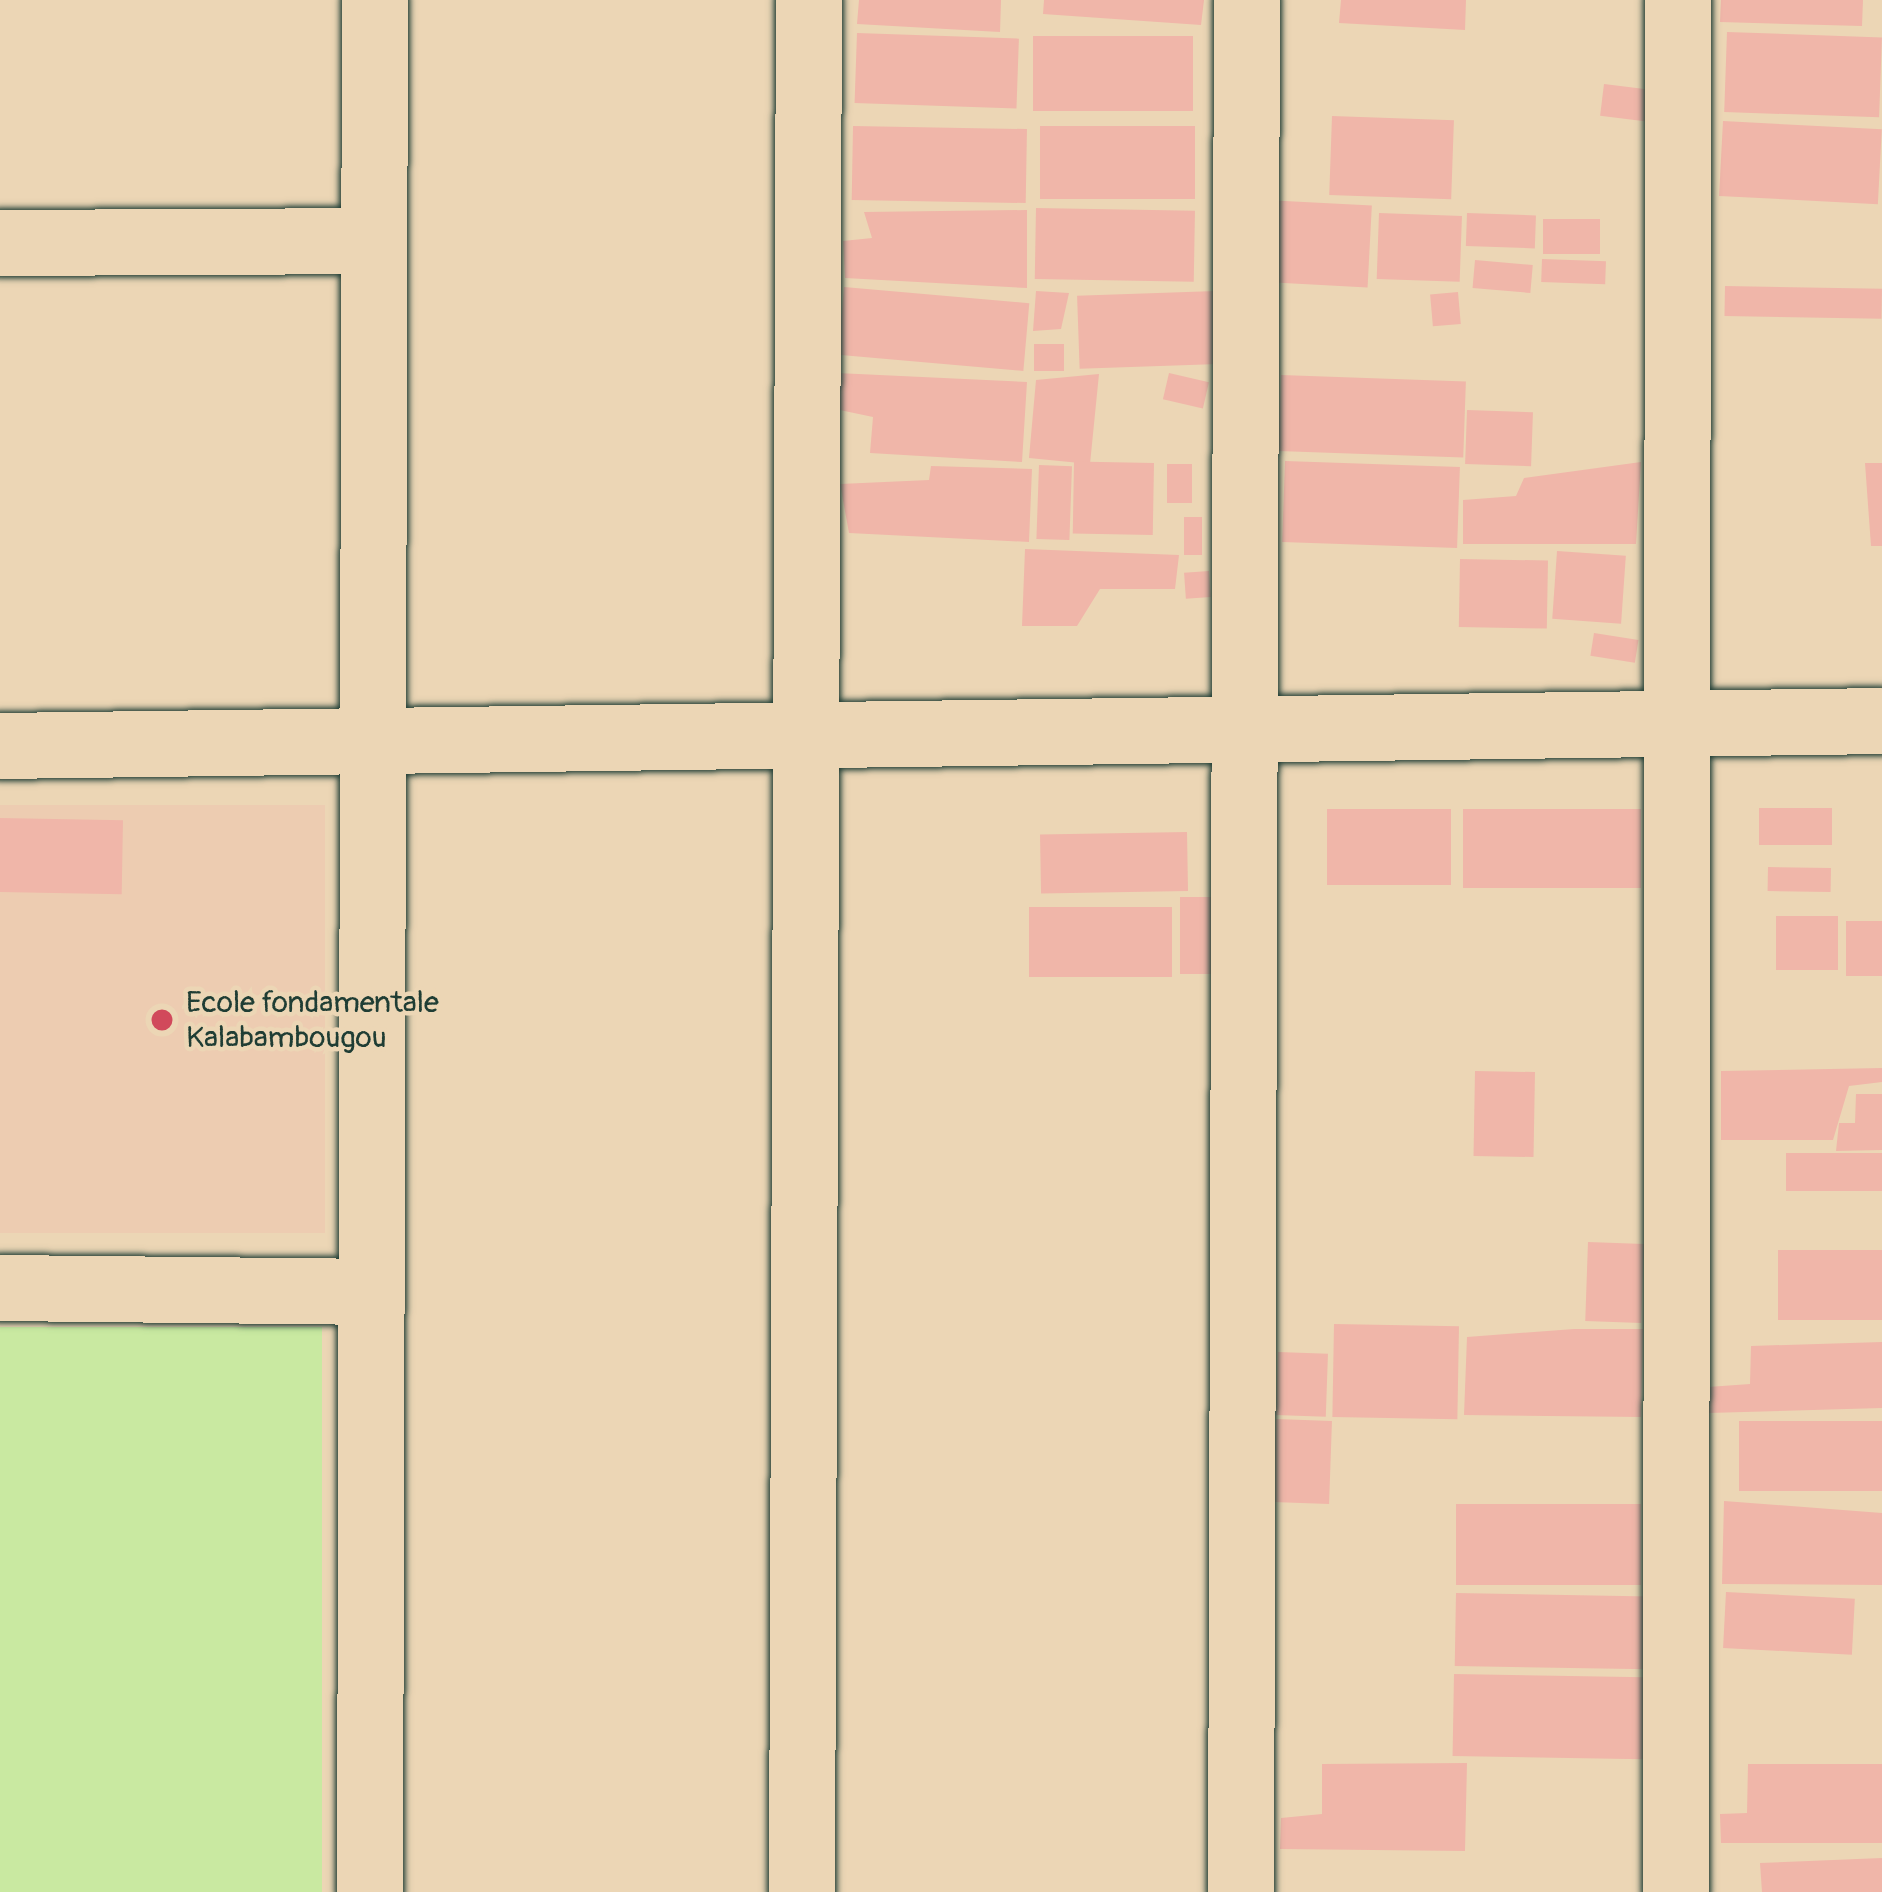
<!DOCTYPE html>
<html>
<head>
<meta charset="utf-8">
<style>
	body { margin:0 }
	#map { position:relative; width:1882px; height:1892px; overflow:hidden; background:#ecd6b5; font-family:Pangolin,sans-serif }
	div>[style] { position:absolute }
	.built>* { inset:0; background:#edccb1; transform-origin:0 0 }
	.green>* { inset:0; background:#c9e9a1; transform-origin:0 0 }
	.building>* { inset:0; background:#f0b6a9; transform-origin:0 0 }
	.roads { filter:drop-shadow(0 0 3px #1f3d34) drop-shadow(0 0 3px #1f3d34) }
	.minor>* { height:66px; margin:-33px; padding:0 33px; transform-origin:33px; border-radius:33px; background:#ecd6b5 }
	.dots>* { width:33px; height:33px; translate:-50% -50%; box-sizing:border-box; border:6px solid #ecd6b5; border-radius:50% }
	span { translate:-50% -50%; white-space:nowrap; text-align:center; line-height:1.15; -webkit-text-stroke:9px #ecd6b5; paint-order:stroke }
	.poi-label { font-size:30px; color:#1f3d34 }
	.left { translate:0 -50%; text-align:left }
</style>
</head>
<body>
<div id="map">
	<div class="built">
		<i style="left:0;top:805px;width:325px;height:428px"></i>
	</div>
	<div class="green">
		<i style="left:0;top:1327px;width:322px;height:565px"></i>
	</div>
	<div class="building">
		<i style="clip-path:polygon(859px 0,1001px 0,1000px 32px,857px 24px)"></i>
		<i style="clip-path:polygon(1044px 0,1204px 0,1201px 25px,1043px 14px)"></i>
		<i style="clip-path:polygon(1341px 0,1466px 0,1465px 30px,1339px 23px)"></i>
		<i style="clip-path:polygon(1721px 0,1863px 0,1862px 26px,1720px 22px)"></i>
		<i style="left:1727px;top:32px;width:155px;height:80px;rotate:2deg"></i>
		<i style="left:857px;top:33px;width:162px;height:70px;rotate:2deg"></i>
		<i style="left:1033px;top:36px;width:160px;height:75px"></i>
		<i style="left:1604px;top:84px;width:51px;height:32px;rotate:7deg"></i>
		<i style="left:1332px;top:116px;width:122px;height:79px;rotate:2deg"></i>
		<i style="left:1723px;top:121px;width:159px;height:75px;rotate:3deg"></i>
		<i style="left:853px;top:126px;width:174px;height:74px;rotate:1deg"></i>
		<i style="left:1040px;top:126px;width:155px;height:73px"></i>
		<i style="left:1266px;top:200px;width:106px;height:82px;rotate:3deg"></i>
		<i style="left:1036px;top:208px;width:159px;height:71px;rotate:1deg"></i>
		<i style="clip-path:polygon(1027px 210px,1027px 288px,845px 278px,843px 241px,872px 238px,864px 212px)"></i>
		<i style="left:1379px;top:213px;width:83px;height:66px;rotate:2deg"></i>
		<i style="left:1467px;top:213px;width:69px;height:33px;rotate:2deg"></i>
		<i style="left:1543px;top:219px;width:57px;height:35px"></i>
		<i style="left:1542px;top:259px;width:64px;height:23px;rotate:2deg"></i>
		<i style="left:1475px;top:260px;width:58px;height:28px;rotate:5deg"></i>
		<i style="left:1725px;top:286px;width:157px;height:30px;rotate:1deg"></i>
		<i style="left:844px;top:287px;width:186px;height:68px;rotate:5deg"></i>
		<i style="clip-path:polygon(1036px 291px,1069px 293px,1061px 329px,1033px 331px)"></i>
		<i style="left:1216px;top:291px;width:73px;height:139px;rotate:88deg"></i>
		<i style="left:1458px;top:292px;width:32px;height:28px;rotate:85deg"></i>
		<i style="left:1034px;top:344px;width:30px;height:27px"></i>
		<i style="clip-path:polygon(837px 373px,1027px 382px,1022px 462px,870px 453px,873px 417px,835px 409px)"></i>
		<i style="left:1169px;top:373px;width:41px;height:27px;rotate:13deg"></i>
		<i style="clip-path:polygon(1099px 374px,1090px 464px,1029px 458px,1036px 380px)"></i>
		<i style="left:1281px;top:375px;width:185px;height:76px;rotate:2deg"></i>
		<i style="left:1467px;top:410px;width:66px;height:54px;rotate:2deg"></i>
		<i style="left:1285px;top:461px;width:175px;height:81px;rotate:2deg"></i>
		<i style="clip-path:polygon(1641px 462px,1636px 544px,1463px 544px,1463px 500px,1516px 496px,1524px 478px)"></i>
		<i style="left:1154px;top:463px;width:72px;height:80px;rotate:91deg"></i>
		<i style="clip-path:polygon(1865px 463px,1882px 463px,1882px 546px,1871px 546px)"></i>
		<i style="left:1167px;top:464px;width:25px;height:39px"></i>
		<i style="left:1039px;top:465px;width:33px;height:74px;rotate:2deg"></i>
		<i style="clip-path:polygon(931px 466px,1032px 469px,1029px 542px,849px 533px,840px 484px,929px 480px)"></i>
		<i style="left:1184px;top:517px;width:18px;height:38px"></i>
		<i style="clip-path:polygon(1025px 549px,1179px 555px,1175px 589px,1100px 589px,1077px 626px,1022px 626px)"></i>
		<i style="left:1557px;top:551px;width:69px;height:68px;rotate:4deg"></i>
		<i style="left:1460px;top:559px;width:88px;height:68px;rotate:1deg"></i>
		<i style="left:1209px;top:571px;width:26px;height:25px;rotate:86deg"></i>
		<i style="left:1594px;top:633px;width:45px;height:23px;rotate:9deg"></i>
		<i style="left:1759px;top:808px;width:73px;height:37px"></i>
		<i style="left:1327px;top:809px;width:124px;height:76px"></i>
		<i style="left:1463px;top:809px;width:178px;height:79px"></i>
		<i style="left:0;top:818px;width:123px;height:74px;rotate:1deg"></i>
		<i style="left:1187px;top:832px;width:59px;height:147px;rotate:89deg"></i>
		<i style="left:1768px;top:867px;width:63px;height:24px;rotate:1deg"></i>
		<i style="left:1180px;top:897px;width:39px;height:77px"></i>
		<i style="left:1172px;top:907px;width:70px;height:143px;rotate:90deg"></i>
		<i style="left:1838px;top:916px;width:54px;height:62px;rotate:90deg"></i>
		<i style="left:1882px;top:921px;width:55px;height:36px;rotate:90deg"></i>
		<i style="clip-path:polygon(1882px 1068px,1882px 1082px,1849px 1086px,1833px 1140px,1721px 1140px,1721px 1071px)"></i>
		<i style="left:1475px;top:1071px;width:60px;height:85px;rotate:1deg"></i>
		<i style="clip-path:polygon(1856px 1094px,1882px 1094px,1882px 1150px,1836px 1151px,1839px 1123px,1855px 1123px)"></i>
		<i style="left:1882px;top:1153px;width:38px;height:96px;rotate:90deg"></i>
		<i style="left:1588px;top:1242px;width:56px;height:79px;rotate:2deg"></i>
		<i style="left:1882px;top:1250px;width:70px;height:104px;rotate:90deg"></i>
		<i style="left:1334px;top:1324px;width:125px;height:93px;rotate:1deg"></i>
		<i style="clip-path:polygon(1574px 1329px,1643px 1329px,1641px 1417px,1464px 1415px,1467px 1337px)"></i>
		<i style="clip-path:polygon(1882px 1342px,1882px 1408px,1708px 1413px,1708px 1387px,1750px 1384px,1751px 1346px)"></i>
		<i style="left:1278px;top:1352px;width:50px;height:63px;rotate:2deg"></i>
		<i style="left:1276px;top:1419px;width:56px;height:83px;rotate:2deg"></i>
		<i style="left:1882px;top:1421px;width:70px;height:143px;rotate:90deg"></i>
		<i style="clip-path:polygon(1724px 1501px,1882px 1513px,1882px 1585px,1722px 1584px)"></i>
		<i style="left:1641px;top:1504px;width:81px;height:185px;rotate:90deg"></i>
		<i style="left:1726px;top:1592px;width:129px;height:56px;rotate:3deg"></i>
		<i style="left:1456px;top:1593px;width:194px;height:73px;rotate:1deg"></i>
		<i style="left:1454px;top:1674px;width:191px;height:82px;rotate:1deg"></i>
		<i style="clip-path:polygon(1467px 1763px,1465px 1851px,1280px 1849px,1281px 1818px,1322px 1814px,1322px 1764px)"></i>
		<i style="clip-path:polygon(1748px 1764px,1882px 1764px,1882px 1843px,1721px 1843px,1720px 1814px,1747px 1813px)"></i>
		<i style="clip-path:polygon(1882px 1858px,1882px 1892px,1762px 1892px,1760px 1863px)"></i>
	</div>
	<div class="roads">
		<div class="minor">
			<i style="left:0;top:243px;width:374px;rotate:-0.3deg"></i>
			<i style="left:0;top:746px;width:1882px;rotate:-0.76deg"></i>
			<i style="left:0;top:1288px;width:371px;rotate:0.6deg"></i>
			<i style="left:370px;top:1892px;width:1892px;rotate:-89.85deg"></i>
			<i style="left:802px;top:1892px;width:1892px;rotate:-89.79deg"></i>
			<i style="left:1241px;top:1892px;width:1892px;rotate:-89.82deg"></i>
			<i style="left:1676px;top:1892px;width:1892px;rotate:-89.94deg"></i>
		</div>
	</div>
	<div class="dots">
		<i style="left:162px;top:1020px;background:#d1495b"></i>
	</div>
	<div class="poi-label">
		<span class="left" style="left:186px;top:1020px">Ecole fondamentale<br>Kalabambougou</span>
	</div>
</div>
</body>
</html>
